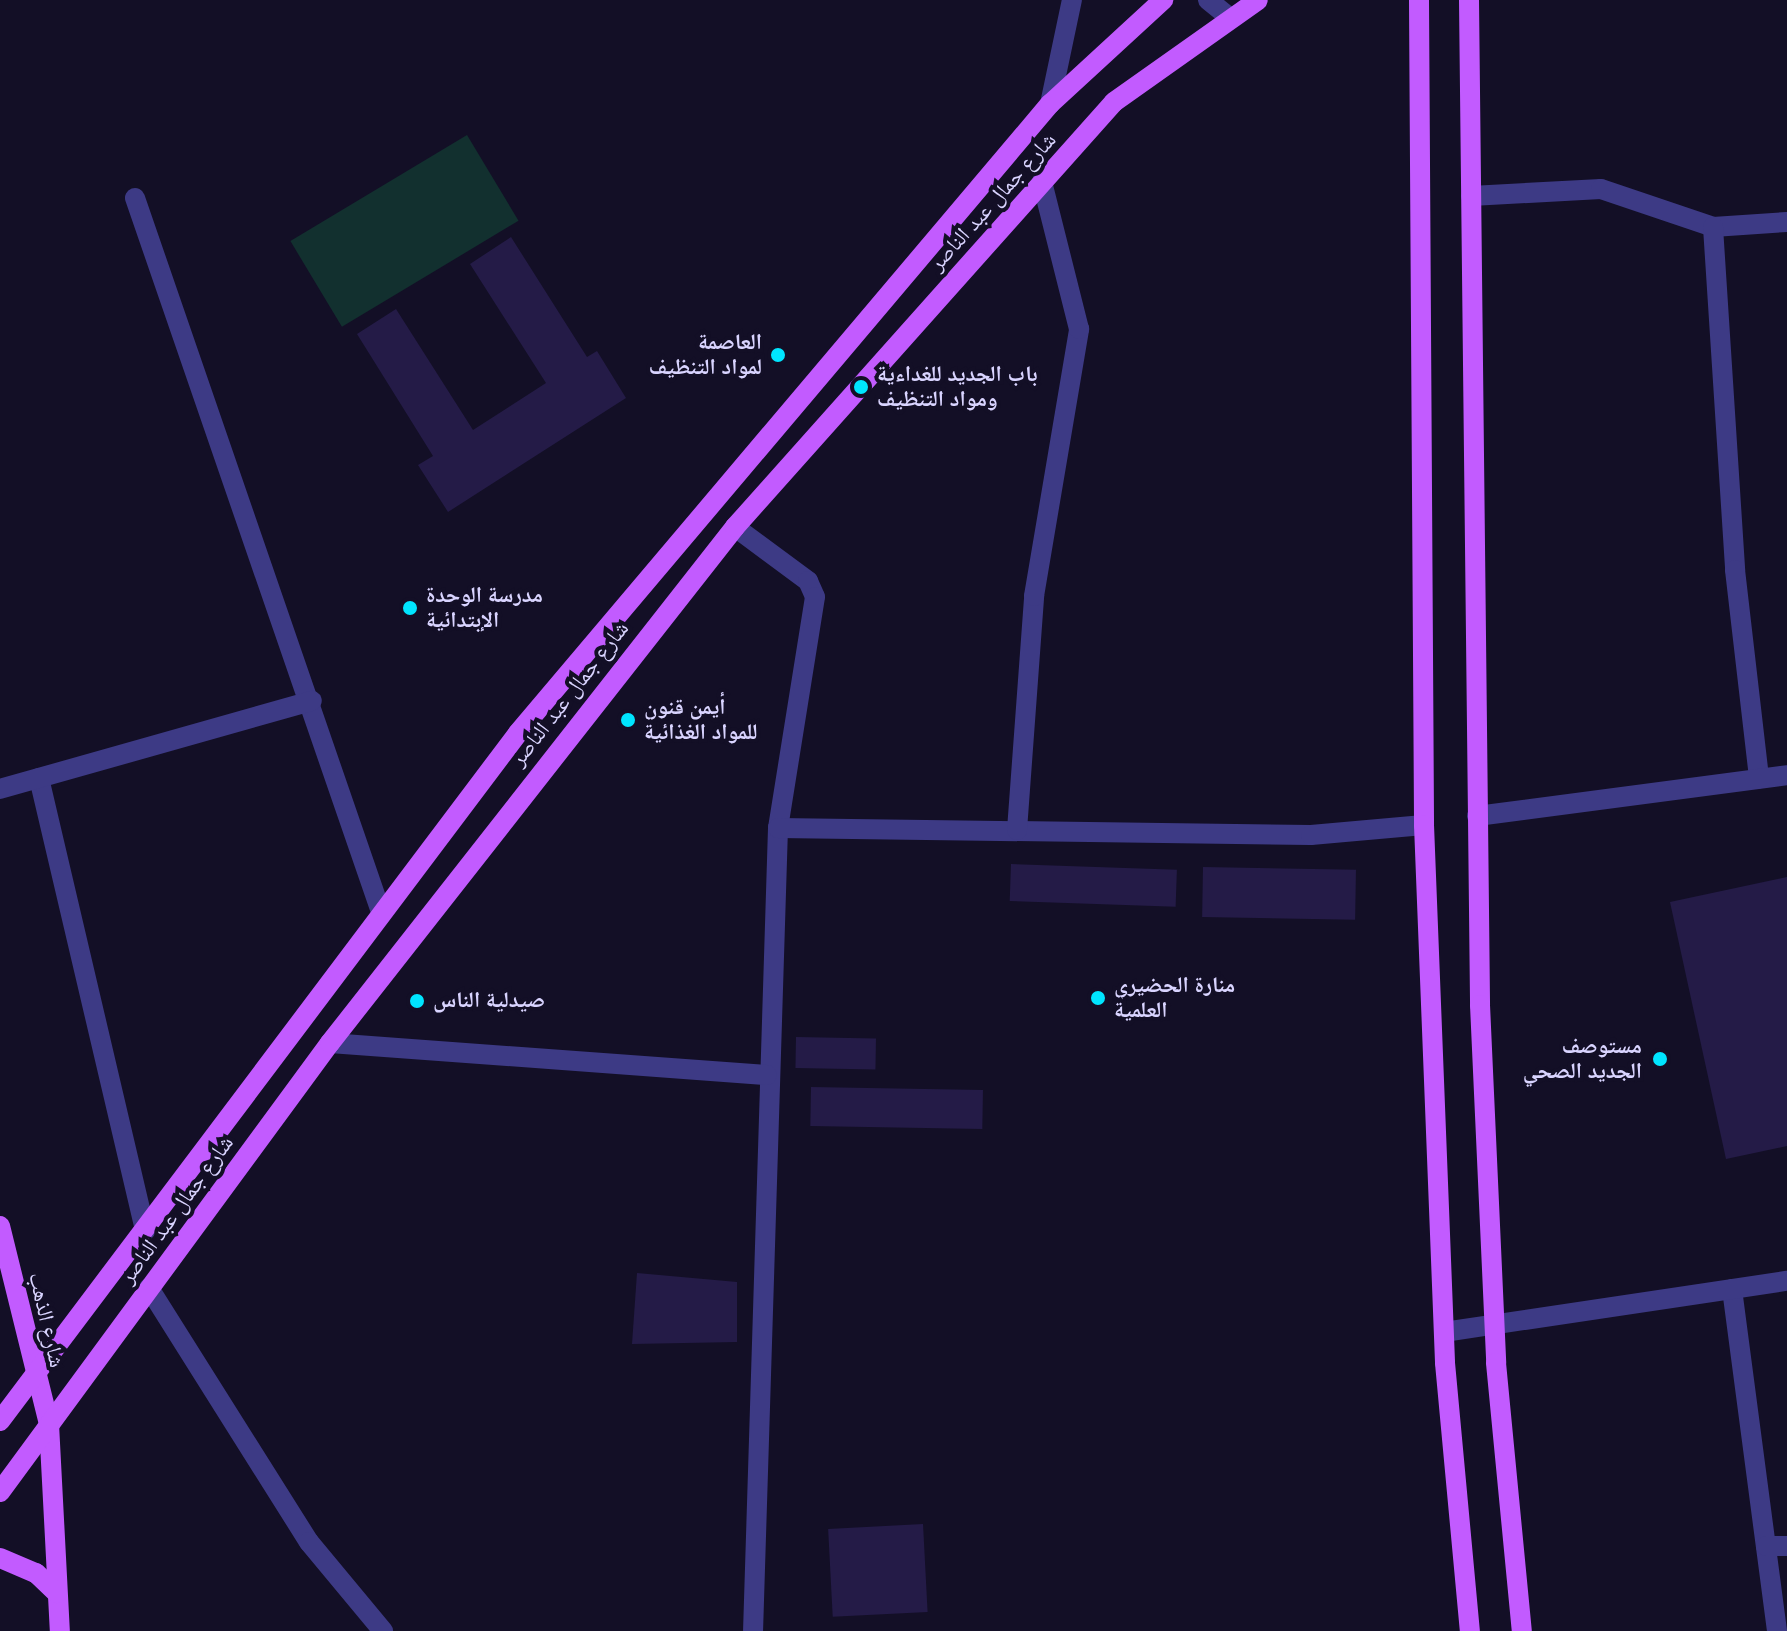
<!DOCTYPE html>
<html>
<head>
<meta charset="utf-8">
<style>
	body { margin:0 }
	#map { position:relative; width:1787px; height:1631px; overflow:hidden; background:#130f26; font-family:"Varela Round","Noto Naskh Arabic",sans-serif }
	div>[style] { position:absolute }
	.green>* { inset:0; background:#12302f; transform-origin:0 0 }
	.building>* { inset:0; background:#241b47; transform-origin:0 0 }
	.street>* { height:20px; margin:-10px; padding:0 10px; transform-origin:10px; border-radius:10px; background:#3d3a85 }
	.primary>* { height:20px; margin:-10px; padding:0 10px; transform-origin:10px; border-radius:10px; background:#c25bff }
	.dots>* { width:22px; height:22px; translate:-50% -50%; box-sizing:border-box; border:4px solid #130f26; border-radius:50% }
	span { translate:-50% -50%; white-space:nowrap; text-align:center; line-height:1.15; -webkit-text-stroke:8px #130f26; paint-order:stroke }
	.street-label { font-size:22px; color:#d9d4ff }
	.poi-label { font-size:22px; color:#d9d4ff; font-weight:700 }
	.right { translate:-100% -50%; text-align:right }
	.left { translate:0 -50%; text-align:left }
</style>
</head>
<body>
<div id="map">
	<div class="green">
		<i style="left:467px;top:135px;width:100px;height:206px;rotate:59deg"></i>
	</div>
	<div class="building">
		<i style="clip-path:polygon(511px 237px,587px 357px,597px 351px,626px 398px,448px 512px,418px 465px,433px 456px,357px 334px,396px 309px,473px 430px,546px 383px,470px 264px)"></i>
		<i style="left:1011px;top:864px;width:166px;height:37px;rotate:2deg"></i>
		<i style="left:1203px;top:867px;width:153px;height:50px;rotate:1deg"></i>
		<i style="clip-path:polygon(1787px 877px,1787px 1146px,1726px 1159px,1670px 902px)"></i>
		<i style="left:796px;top:1037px;width:80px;height:31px;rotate:1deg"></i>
		<i style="left:811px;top:1087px;width:172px;height:39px;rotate:1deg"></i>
		<i style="clip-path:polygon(637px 1273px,737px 1282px,737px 1342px,632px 1344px)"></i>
		<i style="left:923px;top:1524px;width:88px;height:95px;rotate:87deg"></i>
	</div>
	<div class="street">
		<i style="left:1208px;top:0;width:27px;rotate:39deg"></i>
		<i style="left:1050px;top:104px;width:106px;rotate:-78.1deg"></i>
		<i style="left:1471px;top:196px;width:130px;rotate:-3.1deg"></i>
		<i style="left:1601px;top:189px;width:118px;rotate:18.7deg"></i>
		<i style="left:1713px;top:227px;width:74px;rotate:-3.9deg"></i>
		<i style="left:135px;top:198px;width:755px;rotate:70.99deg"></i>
		<i style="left:1713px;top:227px;width:344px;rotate:86.3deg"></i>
		<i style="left:1735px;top:570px;width:210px;rotate:83.4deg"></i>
		<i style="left:735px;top:527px;width:91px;rotate:36.5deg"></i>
		<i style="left:808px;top:581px;width:17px;rotate:66deg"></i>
		<i style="left:815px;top:597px;width:234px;rotate:99.1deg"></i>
		<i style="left:778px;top:828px;width:803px;rotate:91.78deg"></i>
		<i style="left:39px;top:778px;width:465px;rotate:76.8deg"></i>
		<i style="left:0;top:789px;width:324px;rotate:-15.8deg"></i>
		<i style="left:1477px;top:816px;width:313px;rotate:-7.5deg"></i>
		<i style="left:778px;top:828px;width:533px;rotate:0.75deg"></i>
		<i style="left:1311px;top:835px;width:113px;rotate:-5.1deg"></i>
		<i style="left:1017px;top:830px;width:235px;rotate:-85.8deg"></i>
		<i style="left:1034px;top:596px;width:271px;rotate:-80.4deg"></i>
		<i style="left:1079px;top:329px;width:152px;rotate:-104.1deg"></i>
		<i style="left:330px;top:1043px;width:438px;rotate:4.2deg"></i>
		<i style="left:149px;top:1288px;width:300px;rotate:57.8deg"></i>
		<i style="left:309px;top:1542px;width:116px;rotate:50.3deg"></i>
		<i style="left:1732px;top:1289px;width:345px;rotate:82.5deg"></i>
		<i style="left:1444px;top:1332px;width:347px;rotate:-8.5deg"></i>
		<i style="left:1766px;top:1546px;width:21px"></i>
	</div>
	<div class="primary">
		<i style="left:1419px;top:0;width:825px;rotate:89.65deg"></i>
		<i style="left:1424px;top:825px;width:538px;rotate:87.76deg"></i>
		<i style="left:1445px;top:1363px;width:269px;rotate:84.7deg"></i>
		<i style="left:1469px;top:0;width:1005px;rotate:89.37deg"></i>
		<i style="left:1480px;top:1005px;width:358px;rotate:87.4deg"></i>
		<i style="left:1496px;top:1363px;width:269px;rotate:84.5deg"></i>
		<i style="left:0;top:1226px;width:204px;rotate:76.1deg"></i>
		<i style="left:49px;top:1424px;width:207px;rotate:87deg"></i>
		<i style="left:0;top:1421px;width:861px;rotate:-53.02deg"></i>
		<i style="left:518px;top:733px;width:824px;rotate:-49.78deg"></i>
		<i style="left:1050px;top:104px;width:154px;rotate:-42.6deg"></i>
		<i style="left:0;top:1492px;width:557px;rotate:-53.69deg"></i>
		<i style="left:330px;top:1043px;width:656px;rotate:-51.87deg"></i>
		<i style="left:735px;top:527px;width:569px;rotate:-48.27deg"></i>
		<i style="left:1114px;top:102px;width:176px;rotate:-35.3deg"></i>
		<i style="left:0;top:1558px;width:39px;rotate:23deg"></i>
		<i style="left:36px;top:1573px;width:29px;rotate:44deg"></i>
	</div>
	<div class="dots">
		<i style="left:778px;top:355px;background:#00e5ff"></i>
		<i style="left:861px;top:387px;background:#00e5ff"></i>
		<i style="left:410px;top:608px;background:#00e5ff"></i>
		<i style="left:628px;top:720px;background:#00e5ff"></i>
		<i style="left:1098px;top:998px;background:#00e5ff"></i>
		<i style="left:417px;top:1001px;background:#00e5ff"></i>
		<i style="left:1660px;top:1059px;background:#00e5ff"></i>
	</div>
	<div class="street-label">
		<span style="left:993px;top:202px;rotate:-48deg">شارع جمال عبد الناصر</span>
		<span style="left:570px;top:694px;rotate:-52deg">شارع جمال عبد الناصر</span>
		<span style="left:177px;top:1210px;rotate:-54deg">شارع جمال عبد الناصر</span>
		<span style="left:46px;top:1320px;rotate:77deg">شارع الذهب</span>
	</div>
	<div class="poi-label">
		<span class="right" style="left:762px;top:355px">العاصمة<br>لمواد التنظيف</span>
		<span class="left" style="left:877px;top:387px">باب الجديد للغداءية<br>ومواد التنظيف</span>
		<span class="left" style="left:426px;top:608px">مدرسة الوحدة<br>الإبتدائية</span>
		<span class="left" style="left:644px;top:720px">أيمن قنون<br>للمواد الغذائية</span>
		<span class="left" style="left:1114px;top:998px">منارة الحضيري<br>العلمية</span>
		<span class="left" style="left:433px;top:1001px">صيدلية الناس</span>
		<span class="right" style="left:1642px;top:1059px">مستوصف<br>الجديد الصحي</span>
	</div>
</div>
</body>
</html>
